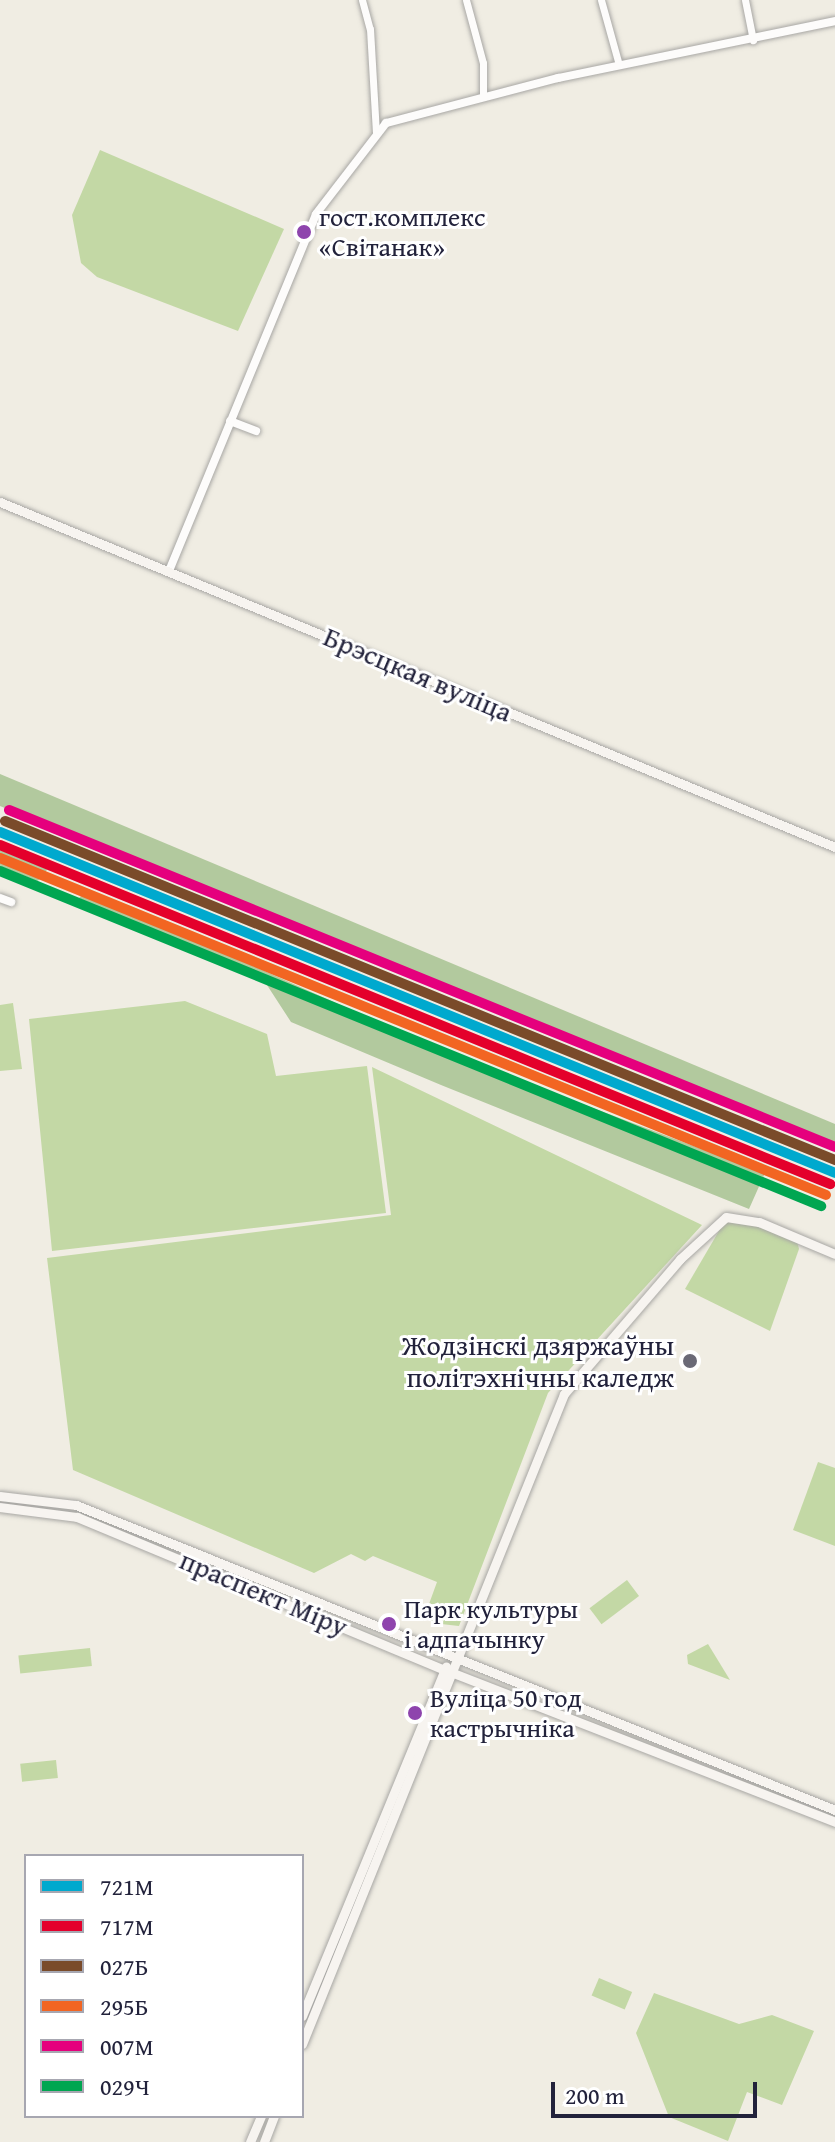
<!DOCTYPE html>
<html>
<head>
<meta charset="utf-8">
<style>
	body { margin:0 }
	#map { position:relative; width:835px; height:2142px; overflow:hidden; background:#f0ede3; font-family:"Gentium Book Plus",serif }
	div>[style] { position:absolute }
	.green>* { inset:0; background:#c3d8a5; transform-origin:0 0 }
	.forest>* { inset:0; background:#b2c99e }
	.roads { filter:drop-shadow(0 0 2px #a8a7a4) drop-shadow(0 0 2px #a8a7a4) }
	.minor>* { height:7px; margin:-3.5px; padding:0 3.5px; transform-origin:3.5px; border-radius:3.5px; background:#fdfcfb }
	.tertiary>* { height:8px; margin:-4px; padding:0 4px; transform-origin:4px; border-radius:4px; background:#fdfcfb }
	.secondary>* { height:9px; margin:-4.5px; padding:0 4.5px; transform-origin:4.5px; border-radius:4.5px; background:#f7f4f0 }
	.rail-1>* { height:10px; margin:-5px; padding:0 5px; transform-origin:5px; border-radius:5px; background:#00a9ce }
	.rail-2>* { height:10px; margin:-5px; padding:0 5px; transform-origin:5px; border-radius:5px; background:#e4002b }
	.rail-3>* { height:10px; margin:-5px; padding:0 5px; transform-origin:5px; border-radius:5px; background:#7a4b2a }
	.rail-4>* { height:10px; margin:-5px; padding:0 5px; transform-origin:5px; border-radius:5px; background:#f26522 }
	.rail-5>* { height:10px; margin:-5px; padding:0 5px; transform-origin:5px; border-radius:5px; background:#e5007d }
	.rail-6>* { height:10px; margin:-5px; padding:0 5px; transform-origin:5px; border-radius:5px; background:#00a651 }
	.dots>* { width:22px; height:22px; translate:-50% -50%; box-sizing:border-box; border:4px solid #fff; border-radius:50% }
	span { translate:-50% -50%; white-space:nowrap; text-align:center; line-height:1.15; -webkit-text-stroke:6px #fff; paint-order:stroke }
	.bus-label { font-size:26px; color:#22223b }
	.left { translate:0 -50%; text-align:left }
	.street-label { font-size:28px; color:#22223b }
	.poi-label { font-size:28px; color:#22223b }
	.right { translate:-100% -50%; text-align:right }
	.legend { position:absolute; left:24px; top:1854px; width:280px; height:264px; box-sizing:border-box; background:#fff; border:2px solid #a7a7b1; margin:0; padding:10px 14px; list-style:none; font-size:24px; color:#22223b }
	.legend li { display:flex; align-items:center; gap:16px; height:40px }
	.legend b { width:40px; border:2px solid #a7a7b1 }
	.scale { position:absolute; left:551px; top:2082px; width:206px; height:36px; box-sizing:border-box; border:4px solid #22223b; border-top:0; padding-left:10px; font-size:24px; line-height:28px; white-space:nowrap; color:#22223b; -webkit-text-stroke:6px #fff; paint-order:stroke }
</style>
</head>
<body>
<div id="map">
	<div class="green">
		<i style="clip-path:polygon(100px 150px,284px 229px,238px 331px,97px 277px,81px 263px,72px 215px)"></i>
		<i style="clip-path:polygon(185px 1001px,267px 1034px,276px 1076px,367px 1066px,386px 1213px,52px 1251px,29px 1019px)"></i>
		<i style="clip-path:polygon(13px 1003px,22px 1069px,0 1071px,0 1005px)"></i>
		<i style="clip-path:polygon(372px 1067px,702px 1225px,548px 1393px,459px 1626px,432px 1623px,429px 1604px,437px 1582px,373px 1556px,365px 1561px,351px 1554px,314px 1573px,73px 1470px,47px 1258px,391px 1215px)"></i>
		<i style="clip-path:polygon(742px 1218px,797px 1241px,799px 1249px,770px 1331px,685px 1289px,723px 1224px)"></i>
		<i style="clip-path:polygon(818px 1462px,835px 1468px,835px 1546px,793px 1530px)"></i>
		<i style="left:627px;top:1580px;width:20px;height:47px;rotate:53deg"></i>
		<i style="clip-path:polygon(708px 1644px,730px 1680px,688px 1664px,687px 1655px)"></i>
		<i style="left:90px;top:1648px;width:18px;height:72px;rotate:84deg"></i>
		<i style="left:56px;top:1760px;width:18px;height:36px;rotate:84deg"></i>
		<i style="left:599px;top:1978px;width:36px;height:19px;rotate:23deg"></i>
		<i style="clip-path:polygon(654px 1993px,739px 2024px,772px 2015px,814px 2031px,782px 2105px,747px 2092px,728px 2141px,669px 2117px,636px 2033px)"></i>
	</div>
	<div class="forest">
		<i style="clip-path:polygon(0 774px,835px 1124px,835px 1151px,0 806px)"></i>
		<i style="clip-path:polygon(0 850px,47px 869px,44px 877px,37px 881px,0 866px)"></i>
		<i style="clip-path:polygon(86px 891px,452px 1055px,765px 1173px,749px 1209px,441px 1085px,291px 1022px,265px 982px,79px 898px)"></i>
	</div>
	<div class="roads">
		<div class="minor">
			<i style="left:362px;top:0;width:30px;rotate:75deg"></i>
			<i style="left:370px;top:29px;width:103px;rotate:86.7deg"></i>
			<i style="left:466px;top:0;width:65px;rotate:74.9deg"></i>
			<i style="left:483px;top:63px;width:34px;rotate:90deg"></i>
			<i style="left:601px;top:0;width:67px;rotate:74.5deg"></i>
			<i style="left:745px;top:0;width:41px;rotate:78.7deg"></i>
		</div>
		<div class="tertiary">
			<i style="left:230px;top:421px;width:28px;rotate:21deg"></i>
			<i style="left:169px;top:571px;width:386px;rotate:-67.6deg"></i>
			<i style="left:316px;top:214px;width:115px;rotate:-52.4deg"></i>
			<i style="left:386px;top:123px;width:178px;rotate:-14.7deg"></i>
			<i style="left:558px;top:78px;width:283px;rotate:-11.6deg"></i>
			<i style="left:0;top:898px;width:12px;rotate:20deg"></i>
		</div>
		<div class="secondary">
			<i style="left:0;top:502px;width:903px;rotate:22.45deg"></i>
			<i style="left:0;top:1496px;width:77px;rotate:6.8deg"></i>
			<i style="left:76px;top:1505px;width:818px;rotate:21.89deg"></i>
			<i style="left:0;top:1507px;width:78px;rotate:7.4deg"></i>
			<i style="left:77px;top:1517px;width:396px;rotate:22.6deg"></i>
			<i style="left:443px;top:1669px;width:421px;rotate:21.3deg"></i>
			<i style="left:302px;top:2016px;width:378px;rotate:-67.6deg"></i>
			<i style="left:302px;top:2044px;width:701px;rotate:-68.05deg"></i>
			<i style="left:564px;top:1394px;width:178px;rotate:-49.3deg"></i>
			<i style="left:680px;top:1259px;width:62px;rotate:-42.4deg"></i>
			<i style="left:726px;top:1217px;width:33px;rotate:9deg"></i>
			<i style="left:759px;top:1222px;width:82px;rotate:22.8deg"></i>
			<i style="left:250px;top:2142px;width:28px;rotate:-67deg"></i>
			<i style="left:264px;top:2142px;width:28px;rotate:-69deg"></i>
		</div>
	</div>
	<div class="rail-1">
		<i style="left:0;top:832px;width:902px;rotate:22.21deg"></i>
	</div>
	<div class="rail-2">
		<i style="left:0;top:845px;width:897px;rotate:22.22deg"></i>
	</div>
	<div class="rail-3">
		<i style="left:5px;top:821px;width:897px;rotate:22.22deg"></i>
	</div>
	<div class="rail-4">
		<i style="left:0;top:858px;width:892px;rotate:22.19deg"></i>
	</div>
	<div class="rail-5">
		<i style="left:9px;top:810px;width:892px;rotate:22.19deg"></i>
	</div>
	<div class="rail-6">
		<i style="left:0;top:871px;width:887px;rotate:22.2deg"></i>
	</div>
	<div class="dots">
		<i style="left:304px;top:232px;background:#8e44ad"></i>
		<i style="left:690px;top:1361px;background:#6a6976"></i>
		<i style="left:389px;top:1624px;background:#8e44ad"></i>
		<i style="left:415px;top:1713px;background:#8e44ad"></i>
	</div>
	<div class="bus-label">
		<span class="left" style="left:319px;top:232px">гост.комплекс<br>«Світанак»</span>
		<span class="left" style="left:404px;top:1624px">Парк культуры<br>і адпачынку</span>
		<span class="left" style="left:430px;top:1713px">Вуліца 50 год<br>кастрычніка</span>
	</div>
	<div class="street-label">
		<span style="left:418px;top:674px;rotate:23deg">Брэсцкая вуліца</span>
		<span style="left:264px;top:1593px;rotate:23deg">праспект Міру</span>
	</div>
	<div class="poi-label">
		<span class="right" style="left:674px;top:1361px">Жодзінскі дзяржаўны<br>політэхнічны каледж</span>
	</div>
	<ul class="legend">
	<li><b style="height:10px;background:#00a9ce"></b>721М</li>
	<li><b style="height:10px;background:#e4002b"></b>717М</li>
	<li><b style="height:10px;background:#7a4b2a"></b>027Б</li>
	<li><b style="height:10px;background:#f26522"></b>295Б</li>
	<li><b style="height:10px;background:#e5007d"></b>007М</li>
	<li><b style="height:10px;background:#00a651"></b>029Ч</li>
	</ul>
	<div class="scale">200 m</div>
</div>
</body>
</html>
